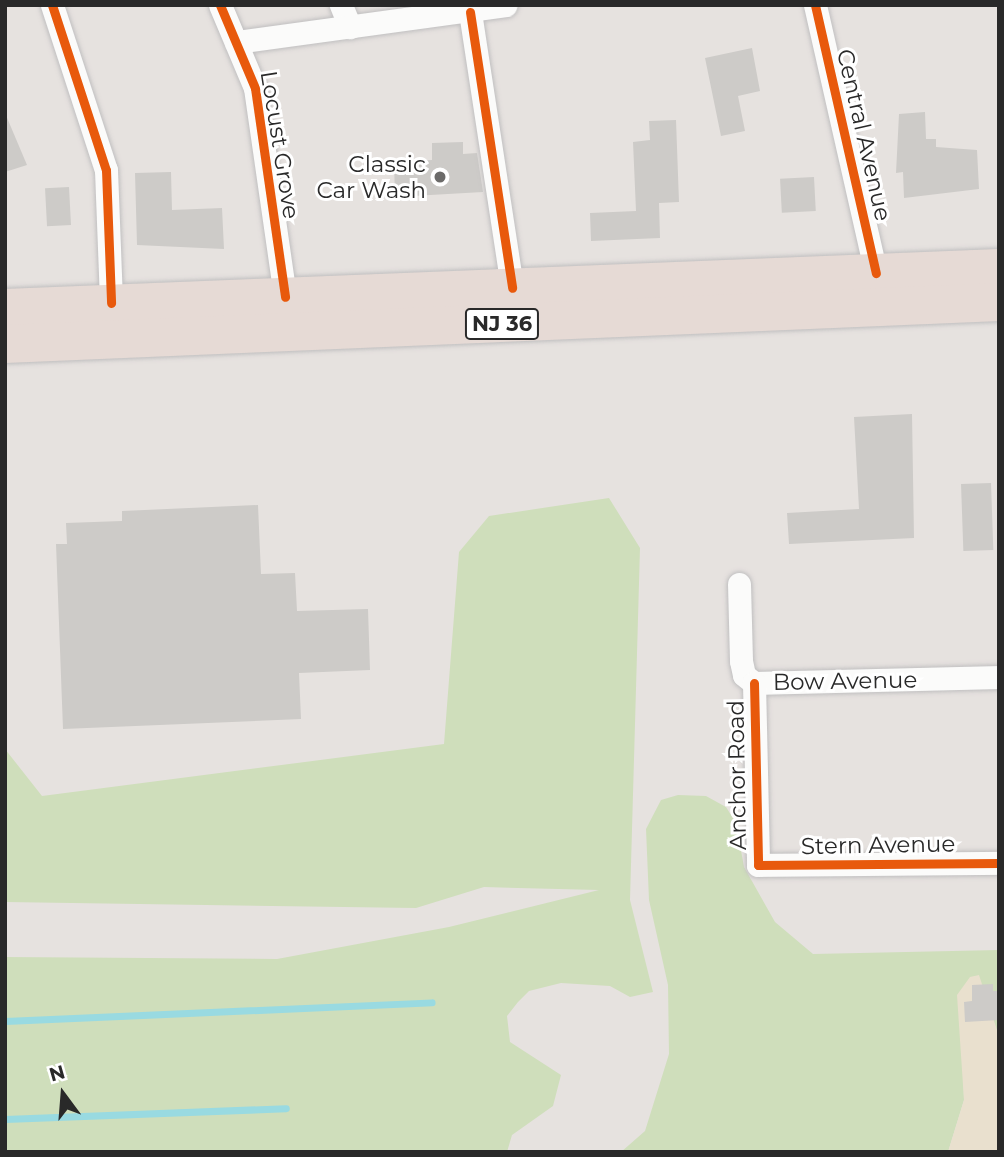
<!DOCTYPE html>
<html>
<head>
<meta charset="utf-8">
<style>
	body { margin:0 }
	#map { position:relative; width:1004px; height:1157px; overflow:hidden; background:#e6e2df; font-family:Montserrat,sans-serif }
	div>[style] { position:absolute }
	.green>* { inset:0; background:#cfdebb }
	.sand>* { inset:0; background:#e9e0ce }
	.stream>* { height:7px; margin:-3.5px; padding:0 3.5px; transform-origin:3.5px; border-radius:3.5px; background:#99dae1 }
	.building>* { inset:0; background:#cdcbc8; transform-origin:0 0 }
	.roads { filter:drop-shadow(0 0 2px #c0bfc0) drop-shadow(0 0 2px #c0bfc0) }
	.street>* { height:23px; margin:-11.5px; padding:0 11.5px; transform-origin:11.5px; border-radius:11.5px; background:#fbfbfa }
	.highway>* { height:38px; margin:-19px; padding:0 19px; transform-origin:19px; border-radius:19px; background:#e6dad5 }
	.cycleway>* { height:9px; margin:-4.5px; padding:0 4.5px; transform-origin:4.5px; border-radius:4.5px; background:#e8590c }
	.dots>* { width:19px; height:19px; translate:-50% -50%; box-sizing:border-box; border:4px solid #fff; border-radius:50% }
	span { translate:-50% -50%; white-space:nowrap; text-align:center; line-height:1.15; -webkit-text-stroke:6px #fff; paint-order:stroke }
	.shield-label span { padding:2px 5px; background:#fff; border:2px solid; border-radius:5px; -webkit-text-stroke-width:0 }
	.shield-label { font-size:21px; color:#292929; font-weight:700 }
	.street-label { font-size:23px; color:#292929 }
	.poi-label { font-size:23px; color:#292929 }
	.right { translate:-100% -50%; text-align:right }
	.frame { position:absolute; inset:0; border:7px solid #292929; pointer-events:none }
	.north { position:absolute; left:28px; top:1059px; width:70px; height:70px; -webkit-text-stroke:5px #fff; paint-order:stroke; rotate:344deg; font-size:19px; font-weight:700; line-height:28px; text-align:center; color:#292929 }
	.north::after { content:''; display:block; margin:auto; width:24px; height:32px; background:#292929; clip-path:polygon(50% 0,100% 100%,50% 72%,0 100%) }
</style>
</head>
<body>
<div id="map">
	<div class="green">
		<i style="clip-path:polygon(609px 498px,640px 548px,630px 900px,653px 992px,630px 997px,610px 986px,561px 983px,529px 991px,518px 1002px,507px 1016px,510px 1042px,561px 1075px,553px 1106px,512px 1135px,507px 1152px,5px 1152px,5px 957px,277px 959px,449px 927px,599px 890px,484px 887px,416px 908px,5px 902px,5px 749px,42px 796px,444px 744px,459px 552px,489px 516px)"></i>
		<i style="clip-path:polygon(678px 795px,706px 796px,726px 807px,736px 823px,744px 867px,775px 922px,813px 954px,999px 950px,999px 1036px,985px 1002px,963px 1064px,964px 1100px,948px 1152px,621px 1152px,645px 1131px,669px 1054px,668px 985px,649px 900px,646px 829px,661px 800px)"></i>
	</div>
	<div class="sand">
		<i style="clip-path:polygon(979px 975px,999px 1036px,999px 1152px,948px 1152px,964px 1100px,957px 995px,970px 977px)"></i>
	</div>
	<div class="stream">
		<i style="left:5px;top:1021px;width:427px;rotate:-2.5deg"></i>
		<i style="left:5px;top:1119px;width:281px;rotate:-2.2deg"></i>
	</div>
	<div class="building">
		<i style="clip-path:polygon(752px 48px,760px 91px,738px 96px,745px 131px,721px 136px,705px 58px)"></i>
		<i style="clip-path:polygon(925px 112px,926px 139px,936px 139px,936px 147px,977px 150px,979px 189px,904px 198px,903px 172px,896px 173px,899px 114px)"></i>
		<i style="clip-path:polygon(5px 113px,27px 165px,5px 172px)"></i>
		<i style="clip-path:polygon(676px 120px,679px 202px,659px 203px,660px 238px,591px 241px,590px 213px,636px 211px,633px 142px,650px 140px,649px 121px)"></i>
		<i style="clip-path:polygon(463px 142px,463px 154px,477px 153px,483px 192px,395px 197px,394px 162px,432px 160px,432px 143px)"></i>
		<i style="clip-path:polygon(171px 172px,172px 210px,222px 208px,224px 249px,137px 245px,135px 173px)"></i>
		<i style="left:814px;top:177px;width:34px;height:34px;rotate:87deg"></i>
		<i style="left:69px;top:187px;width:38px;height:24px;rotate:87deg"></i>
		<i style="clip-path:polygon(912px 414px,914px 538px,789px 544px,787px 513px,859px 509px,854px 417px)"></i>
		<i style="left:991px;top:483px;width:67px;height:30px;rotate:88deg"></i>
		<i style="clip-path:polygon(258px 505px,261px 574px,295px 573px,297px 611px,368px 609px,370px 670px,299px 673px,301px 719px,63px 729px,56px 544px,67px 544px,66px 523px,122px 521px,122px 511px)"></i>
		<i style="clip-path:polygon(993px 984px,993px 991px,999px 991px,999px 1020px,965px 1022px,964px 1002px,972px 1001px,972px 985px)"></i>
	</div>
	<div class="roads">
		<div class="street">
			<i style="left:52px;top:5px;width:174px;rotate:71.9deg"></i>
			<i style="left:106px;top:170px;width:133px;rotate:87.8deg"></i>
			<i style="left:220px;top:5px;width:90px;rotate:67.1deg"></i>
			<i style="left:255px;top:88px;width:211px;rotate:81.8deg"></i>
			<i style="left:341px;top:5px;width:24px;rotate:68deg"></i>
			<i style="left:815px;top:5px;width:275px;rotate:77.2deg"></i>
			<i style="left:470px;top:12px;width:279px;rotate:81.3deg"></i>
			<i style="left:236px;top:42px;width:272px;rotate:-7.8deg"></i>
			<i style="left:739px;top:584px;width:77px;rotate:88.5deg"></i>
			<i style="left:741px;top:661px;width:14px;rotate:78deg"></i>
			<i style="left:744px;top:675px;width:13px;rotate:39deg"></i>
			<i style="left:754px;top:683px;width:245px;rotate:-1.4deg"></i>
			<i style="left:754px;top:683px;width:182px;rotate:88.7deg"></i>
			<i style="left:758px;top:865px;width:241px;rotate:-0.5deg"></i>
		</div>
		<div class="highway">
			<i style="left:5px;top:308px;width:995px;rotate:-2.3deg"></i>
			<i style="left:5px;top:344px;width:995px;rotate:-2.42deg"></i>
		</div>
	</div>
	<div class="cycleway">
		<i style="left:52px;top:5px;width:174px;rotate:71.9deg"></i>
		<i style="left:106px;top:170px;width:133px;rotate:87.8deg"></i>
		<i style="left:220px;top:5px;width:90px;rotate:67.1deg"></i>
		<i style="left:255px;top:88px;width:211px;rotate:81.8deg"></i>
		<i style="left:815px;top:5px;width:275px;rotate:77.2deg"></i>
		<i style="left:470px;top:12px;width:279px;rotate:81.3deg"></i>
		<i style="left:754px;top:683px;width:182px;rotate:88.7deg"></i>
		<i style="left:758px;top:865px;width:241px;rotate:-0.5deg"></i>
	</div>
	<div class="dots">
		<i style="left:440px;top:177px;background:#6b6a69"></i>
	</div>
	<div class="shield-label">
		<span style="left:502px;top:324px">NJ 36</span>
	</div>
	<div class="street-label">
		<span style="left:864px;top:135px;rotate:77deg">Central Avenue</span>
		<span style="left:280px;top:145px;rotate:81deg">Locust Grove</span>
		<span style="left:845px;top:681px;rotate:-1deg">Bow Avenue</span>
		<span style="left:737px;top:775px;rotate:-91deg">Anchor Road</span>
		<span style="left:878px;top:845px;rotate:-1deg">Stern Avenue</span>
	</div>
	<div class="poi-label">
		<span class="right" style="left:426px;top:177px">Classic<br>Car Wash</span>
	</div>
	<div class="frame"></div>
	<div class="north">N</div>
</div>
</body>
</html>
